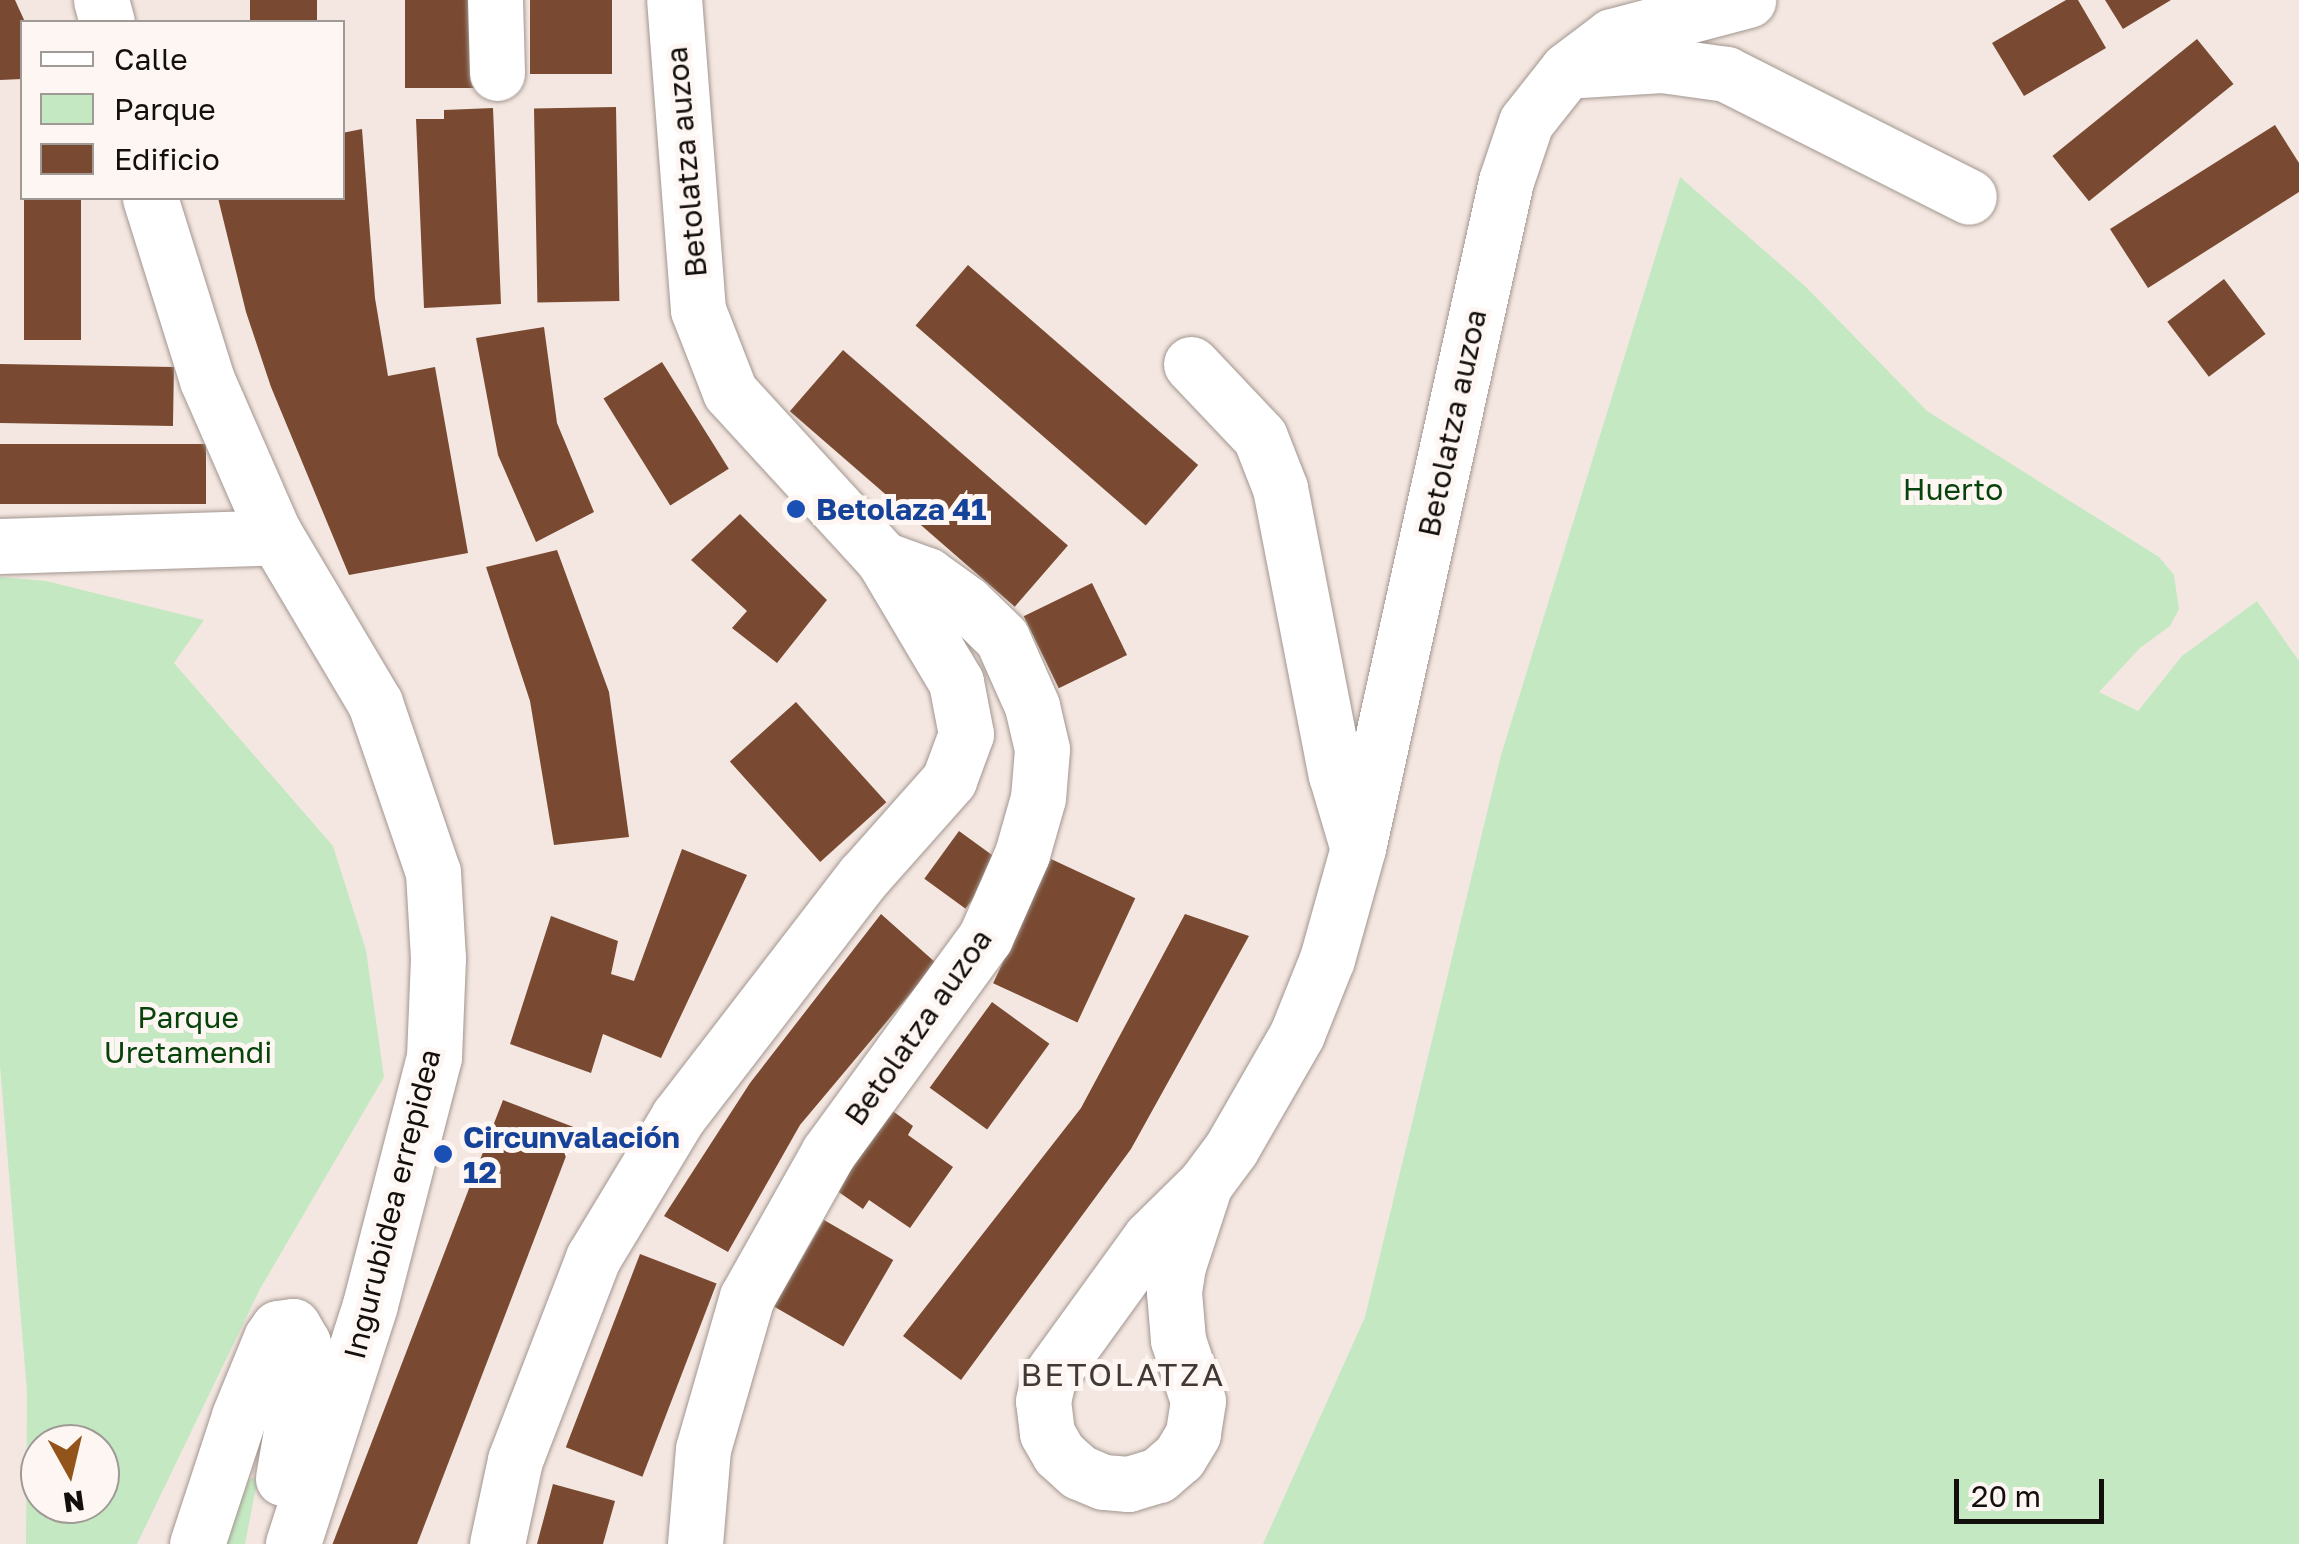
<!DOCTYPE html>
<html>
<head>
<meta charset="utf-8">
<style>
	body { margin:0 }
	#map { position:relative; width:2299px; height:1544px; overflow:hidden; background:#f4e7e1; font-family:"Golos Text",sans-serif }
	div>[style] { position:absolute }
	.green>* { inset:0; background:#c4e9c2 }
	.building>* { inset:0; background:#794a31; transform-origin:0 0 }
	.roads { filter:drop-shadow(0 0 2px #a29690) drop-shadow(0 0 2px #a29690) }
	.minor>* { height:55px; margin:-27.5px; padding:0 27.5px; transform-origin:27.5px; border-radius:27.5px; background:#fff }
	.dots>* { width:28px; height:28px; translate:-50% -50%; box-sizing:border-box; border:5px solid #fef6f2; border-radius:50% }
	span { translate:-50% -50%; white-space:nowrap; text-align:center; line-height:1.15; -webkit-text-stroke:10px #fef6f2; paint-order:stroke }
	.street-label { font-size:30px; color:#130f0d }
	.park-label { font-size:30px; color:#07440b }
	.transit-label { font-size:30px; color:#164399; font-weight:700 }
	.left { translate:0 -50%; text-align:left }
	.neighbourhood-label { font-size:32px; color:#423934; letter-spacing:2.5px }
	.legend { position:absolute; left:20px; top:20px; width:325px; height:180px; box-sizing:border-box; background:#fef6f2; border:2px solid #a09a96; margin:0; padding:12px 18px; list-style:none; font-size:30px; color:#130f0d }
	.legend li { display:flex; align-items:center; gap:20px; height:50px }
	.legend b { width:50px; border:2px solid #a09a96 }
	.north { position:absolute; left:20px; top:1424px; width:100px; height:100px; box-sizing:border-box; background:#fef6f2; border:2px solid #a09a96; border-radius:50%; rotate:172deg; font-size:28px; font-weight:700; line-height:40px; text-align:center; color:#130f0d }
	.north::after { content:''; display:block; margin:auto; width:35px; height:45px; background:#93541c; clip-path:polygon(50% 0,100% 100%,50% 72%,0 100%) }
	.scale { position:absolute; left:1954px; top:1479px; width:150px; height:45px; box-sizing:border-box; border:5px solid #130f0d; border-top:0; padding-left:12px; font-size:30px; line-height:35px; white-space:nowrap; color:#130f0d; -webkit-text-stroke:8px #fef6f2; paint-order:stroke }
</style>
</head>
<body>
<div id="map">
	<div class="green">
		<i style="clip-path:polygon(1680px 177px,1806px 287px,1927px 411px,2159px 557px,2174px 575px,2179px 609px,2170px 626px,2140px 648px,2099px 692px,2138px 711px,2182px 656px,2257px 601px,2299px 661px,2299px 1544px,1263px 1544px,1365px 1317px,1501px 755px)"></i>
		<i style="clip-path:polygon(evenodd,0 577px,46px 581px,204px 620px,174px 663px,333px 846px,366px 950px,384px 1077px,260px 1289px,137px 1544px,26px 1544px,27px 1392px,0 1066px,0 577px,40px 1444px,100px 1444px,100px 1504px,40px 1504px,40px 1444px)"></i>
		<i style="clip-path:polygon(253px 1478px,257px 1482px,245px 1544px,221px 1544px,249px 1479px)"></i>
	</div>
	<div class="building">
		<i style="clip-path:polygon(0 0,15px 0,25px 22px,22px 79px,0 80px)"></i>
		<i style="left:250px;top:0;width:67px;height:22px"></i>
		<i style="left:405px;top:0;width:83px;height:88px"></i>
		<i style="left:530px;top:0;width:82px;height:74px"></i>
		<i style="clip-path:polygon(2066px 0,2078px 0,2106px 48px,2024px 96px,1992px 43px)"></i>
		<i style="clip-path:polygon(2105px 0,2171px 0,2123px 29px)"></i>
		<i style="left:2197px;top:39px;width:58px;height:186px;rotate:51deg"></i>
		<i style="left:616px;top:107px;width:194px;height:82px;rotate:89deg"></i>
		<i style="clip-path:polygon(493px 108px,501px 304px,424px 308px,416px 119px,444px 119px,444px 110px)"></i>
		<i style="clip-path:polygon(2275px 125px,2299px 163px,2299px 192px,2148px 288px,2110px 229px)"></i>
		<i style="clip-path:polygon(362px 129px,375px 298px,388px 376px,435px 367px,468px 553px,349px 575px,271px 387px,246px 312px,218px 198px,342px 198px,342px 133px)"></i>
		<i style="left:24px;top:198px;width:57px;height:142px"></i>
		<i style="left:968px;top:265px;width:305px;height:80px;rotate:41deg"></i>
		<i style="left:2224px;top:279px;width:69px;height:71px;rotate:53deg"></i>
		<i style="clip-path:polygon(544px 327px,557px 423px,594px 512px,536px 542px,498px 455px,476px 338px)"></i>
		<i style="left:843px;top:350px;width:298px;height:81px;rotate:41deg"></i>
		<i style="left:662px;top:362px;width:126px;height:69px;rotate:58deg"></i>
		<i style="left:0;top:364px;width:174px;height:59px;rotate:1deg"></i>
		<i style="left:0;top:444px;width:206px;height:60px"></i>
		<i style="clip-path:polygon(740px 514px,827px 600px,777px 663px,732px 628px,747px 611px,691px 560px)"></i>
		<i style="clip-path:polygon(557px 550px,609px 692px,629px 837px,554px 845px,530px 701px,486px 567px)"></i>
		<i style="left:1092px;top:583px;width:80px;height:76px;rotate:64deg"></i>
		<i style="left:796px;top:702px;width:135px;height:89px;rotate:48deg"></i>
		<i style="left:959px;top:831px;width:51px;height:59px;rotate:36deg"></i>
		<i style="clip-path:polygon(682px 849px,747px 875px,661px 1058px,603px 1034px,591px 1073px,510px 1044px,551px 916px,618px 941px,611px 974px,634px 981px)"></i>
		<i style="left:1051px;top:859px;width:93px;height:137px;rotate:25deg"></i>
		<i style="clip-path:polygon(881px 914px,936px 963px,800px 1125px,728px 1252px,664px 1216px,750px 1083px)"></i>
		<i style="clip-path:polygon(1185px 914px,1249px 936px,1131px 1149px,961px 1380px,903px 1336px,1081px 1108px)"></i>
		<i style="left:992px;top:1002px;width:71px;height:106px;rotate:36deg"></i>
		<i style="left:503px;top:1100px;width:79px;height:478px;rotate:21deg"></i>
		<i style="clip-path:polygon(890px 1109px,913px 1126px,908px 1135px,953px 1167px,910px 1228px,869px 1200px,863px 1209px,833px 1188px)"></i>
		<i style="left:824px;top:1220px;width:80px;height:100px;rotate:30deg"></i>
		<i style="left:640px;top:1254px;width:82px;height:207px;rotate:21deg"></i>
		<i style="clip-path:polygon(553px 1484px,615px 1501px,603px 1544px,537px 1544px)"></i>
	</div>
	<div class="roads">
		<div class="minor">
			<i style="left:101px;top:0;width:23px;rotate:75deg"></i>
			<i style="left:495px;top:0;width:73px;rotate:88.4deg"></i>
			<i style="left:1580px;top:70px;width:82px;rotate:-3.5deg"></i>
			<i style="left:1662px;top:65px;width:65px;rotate:8deg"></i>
			<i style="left:1726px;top:74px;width:272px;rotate:26.8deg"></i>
			<i style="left:150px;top:198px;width:191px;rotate:72.6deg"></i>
			<i style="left:207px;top:380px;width:167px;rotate:66.4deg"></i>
			<i style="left:274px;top:533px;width:198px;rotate:59.3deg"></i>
			<i style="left:375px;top:703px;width:179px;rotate:71.1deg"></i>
			<i style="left:433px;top:872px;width:86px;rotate:86.7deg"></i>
			<i style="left:438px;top:958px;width:99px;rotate:92.3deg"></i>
			<i style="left:434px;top:1057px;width:256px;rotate:104.5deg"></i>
			<i style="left:370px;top:1305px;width:251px;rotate:107.9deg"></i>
			<i style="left:1191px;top:364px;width:100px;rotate:46.6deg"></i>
			<i style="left:1260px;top:437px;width:55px;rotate:68.6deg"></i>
			<i style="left:1280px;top:488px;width:292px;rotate:79deg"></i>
			<i style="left:1336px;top:775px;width:74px;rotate:73.5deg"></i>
			<i style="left:0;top:546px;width:257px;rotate:-1.8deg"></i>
			<i style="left:257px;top:538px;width:18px;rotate:-16deg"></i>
			<i style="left:1205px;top:1184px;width:86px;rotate:108.2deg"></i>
			<i style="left:1178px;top:1266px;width:26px;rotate:99deg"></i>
			<i style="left:1174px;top:1292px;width:48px;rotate:85.2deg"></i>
			<i style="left:1178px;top:1340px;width:64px;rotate:71.8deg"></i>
			<i style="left:1198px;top:1401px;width:33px;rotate:99deg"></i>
			<i style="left:1193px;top:1434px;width:27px;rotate:121deg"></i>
			<i style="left:1179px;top:1457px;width:28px;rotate:139deg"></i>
			<i style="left:1158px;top:1475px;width:31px;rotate:163deg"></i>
			<i style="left:1128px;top:1484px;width:25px;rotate:-175deg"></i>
			<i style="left:1103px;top:1482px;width:26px;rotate:-157deg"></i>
			<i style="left:1079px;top:1472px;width:27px;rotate:-138deg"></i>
			<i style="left:1059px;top:1454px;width:24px;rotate:-120deg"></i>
			<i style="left:1047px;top:1433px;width:32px;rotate:-97deg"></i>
			<i style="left:1043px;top:1401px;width:23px;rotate:-77deg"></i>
			<i style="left:1048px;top:1379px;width:174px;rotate:-54.1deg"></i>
			<i style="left:1150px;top:1238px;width:77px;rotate:-44.5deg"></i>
			<i style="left:1205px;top:1184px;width:44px;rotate:-53.4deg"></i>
			<i style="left:1231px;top:1149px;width:133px;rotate:-60.1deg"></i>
			<i style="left:1297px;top:1034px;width:81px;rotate:-68.2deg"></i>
			<i style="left:1327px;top:959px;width:115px;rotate:-74.4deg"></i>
			<i style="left:1358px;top:848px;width:683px;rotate:-77.49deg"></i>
			<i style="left:1506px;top:181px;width:62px;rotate:-71.3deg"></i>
			<i style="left:1526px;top:122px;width:66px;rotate:-51.7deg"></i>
			<i style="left:1567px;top:70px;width:56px;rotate:-37.1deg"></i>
			<i style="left:1612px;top:36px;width:141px;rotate:-14.8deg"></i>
			<i style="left:197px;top:1544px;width:135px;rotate:-71.8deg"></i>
			<i style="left:239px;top:1416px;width:84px;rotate:-67.7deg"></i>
			<i style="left:271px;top:1338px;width:12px;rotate:-55deg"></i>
			<i style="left:278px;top:1328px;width:15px;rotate:-8deg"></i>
			<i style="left:293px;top:1326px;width:20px;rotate:60deg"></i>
			<i style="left:303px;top:1343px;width:18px;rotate:90deg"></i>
			<i style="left:303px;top:1361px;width:119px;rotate:99.7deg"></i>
			<i style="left:497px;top:1544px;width:86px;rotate:-77.9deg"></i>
			<i style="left:515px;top:1460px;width:217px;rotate:-68.9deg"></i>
			<i style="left:593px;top:1258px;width:165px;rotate:-58.9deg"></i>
			<i style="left:678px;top:1117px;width:303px;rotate:-52.4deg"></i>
			<i style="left:863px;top:877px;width:130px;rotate:-48.4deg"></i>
			<i style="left:949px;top:780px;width:49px;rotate:-69.7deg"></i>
			<i style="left:966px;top:734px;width:53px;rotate:-100.9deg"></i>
			<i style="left:956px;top:682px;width:143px;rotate:-120.7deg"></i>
			<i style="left:883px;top:559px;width:226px;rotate:-132.5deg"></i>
			<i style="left:730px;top:392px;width:88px;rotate:-111.3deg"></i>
			<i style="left:698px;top:310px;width:311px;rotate:-94.4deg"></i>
			<i style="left:695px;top:1544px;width:95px;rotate:-85.2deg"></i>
			<i style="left:703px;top:1449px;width:158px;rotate:-73.9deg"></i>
			<i style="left:747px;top:1297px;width:165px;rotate:-60.6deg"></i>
			<i style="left:828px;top:1153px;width:266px;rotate:-53.9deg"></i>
			<i style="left:985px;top:938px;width:92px;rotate:-66.2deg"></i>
			<i style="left:1022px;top:854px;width:58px;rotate:-74.1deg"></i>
			<i style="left:1038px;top:798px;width:49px;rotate:-85.3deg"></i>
			<i style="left:1042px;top:749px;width:44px;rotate:-103.1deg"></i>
			<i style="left:1032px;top:706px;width:74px;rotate:-113.8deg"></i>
			<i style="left:1002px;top:638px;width:50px;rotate:-135.8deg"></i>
			<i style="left:966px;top:603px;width:48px;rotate:-144.3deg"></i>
			<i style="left:927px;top:575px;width:47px;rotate:-160deg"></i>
		</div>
	</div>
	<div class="dots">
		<i style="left:796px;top:509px;background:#1a4fb4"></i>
		<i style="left:443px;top:1154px;background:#1a4fb4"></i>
	</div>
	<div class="street-label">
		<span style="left:686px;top:162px;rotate:-95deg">Betolatza auzoa</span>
		<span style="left:1452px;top:423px;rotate:-78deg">Betolatza auzoa</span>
		<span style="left:918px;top:1027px;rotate:-55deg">Betolatza auzoa</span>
		<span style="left:392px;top:1204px;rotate:-76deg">Ingurubidea errepidea</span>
	</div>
	<div class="park-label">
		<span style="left:1953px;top:489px">Huerto</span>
		<span style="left:188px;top:1034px">Parque<br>Uretamendi</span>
	</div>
	<div class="transit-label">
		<span class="left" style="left:816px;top:509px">Betolaza 41</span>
		<span class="left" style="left:463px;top:1154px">Circunvalación<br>12</span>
	</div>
	<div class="neighbourhood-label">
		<span style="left:1123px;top:1374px">BETOLATZA</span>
	</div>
	<ul class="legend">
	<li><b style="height:12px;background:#fff"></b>Calle</li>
	<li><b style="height:28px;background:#c4e9c2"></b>Parque</li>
	<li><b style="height:28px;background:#794a31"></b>Edificio</li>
	</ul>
	<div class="north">N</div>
	<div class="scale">20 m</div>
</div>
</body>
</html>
